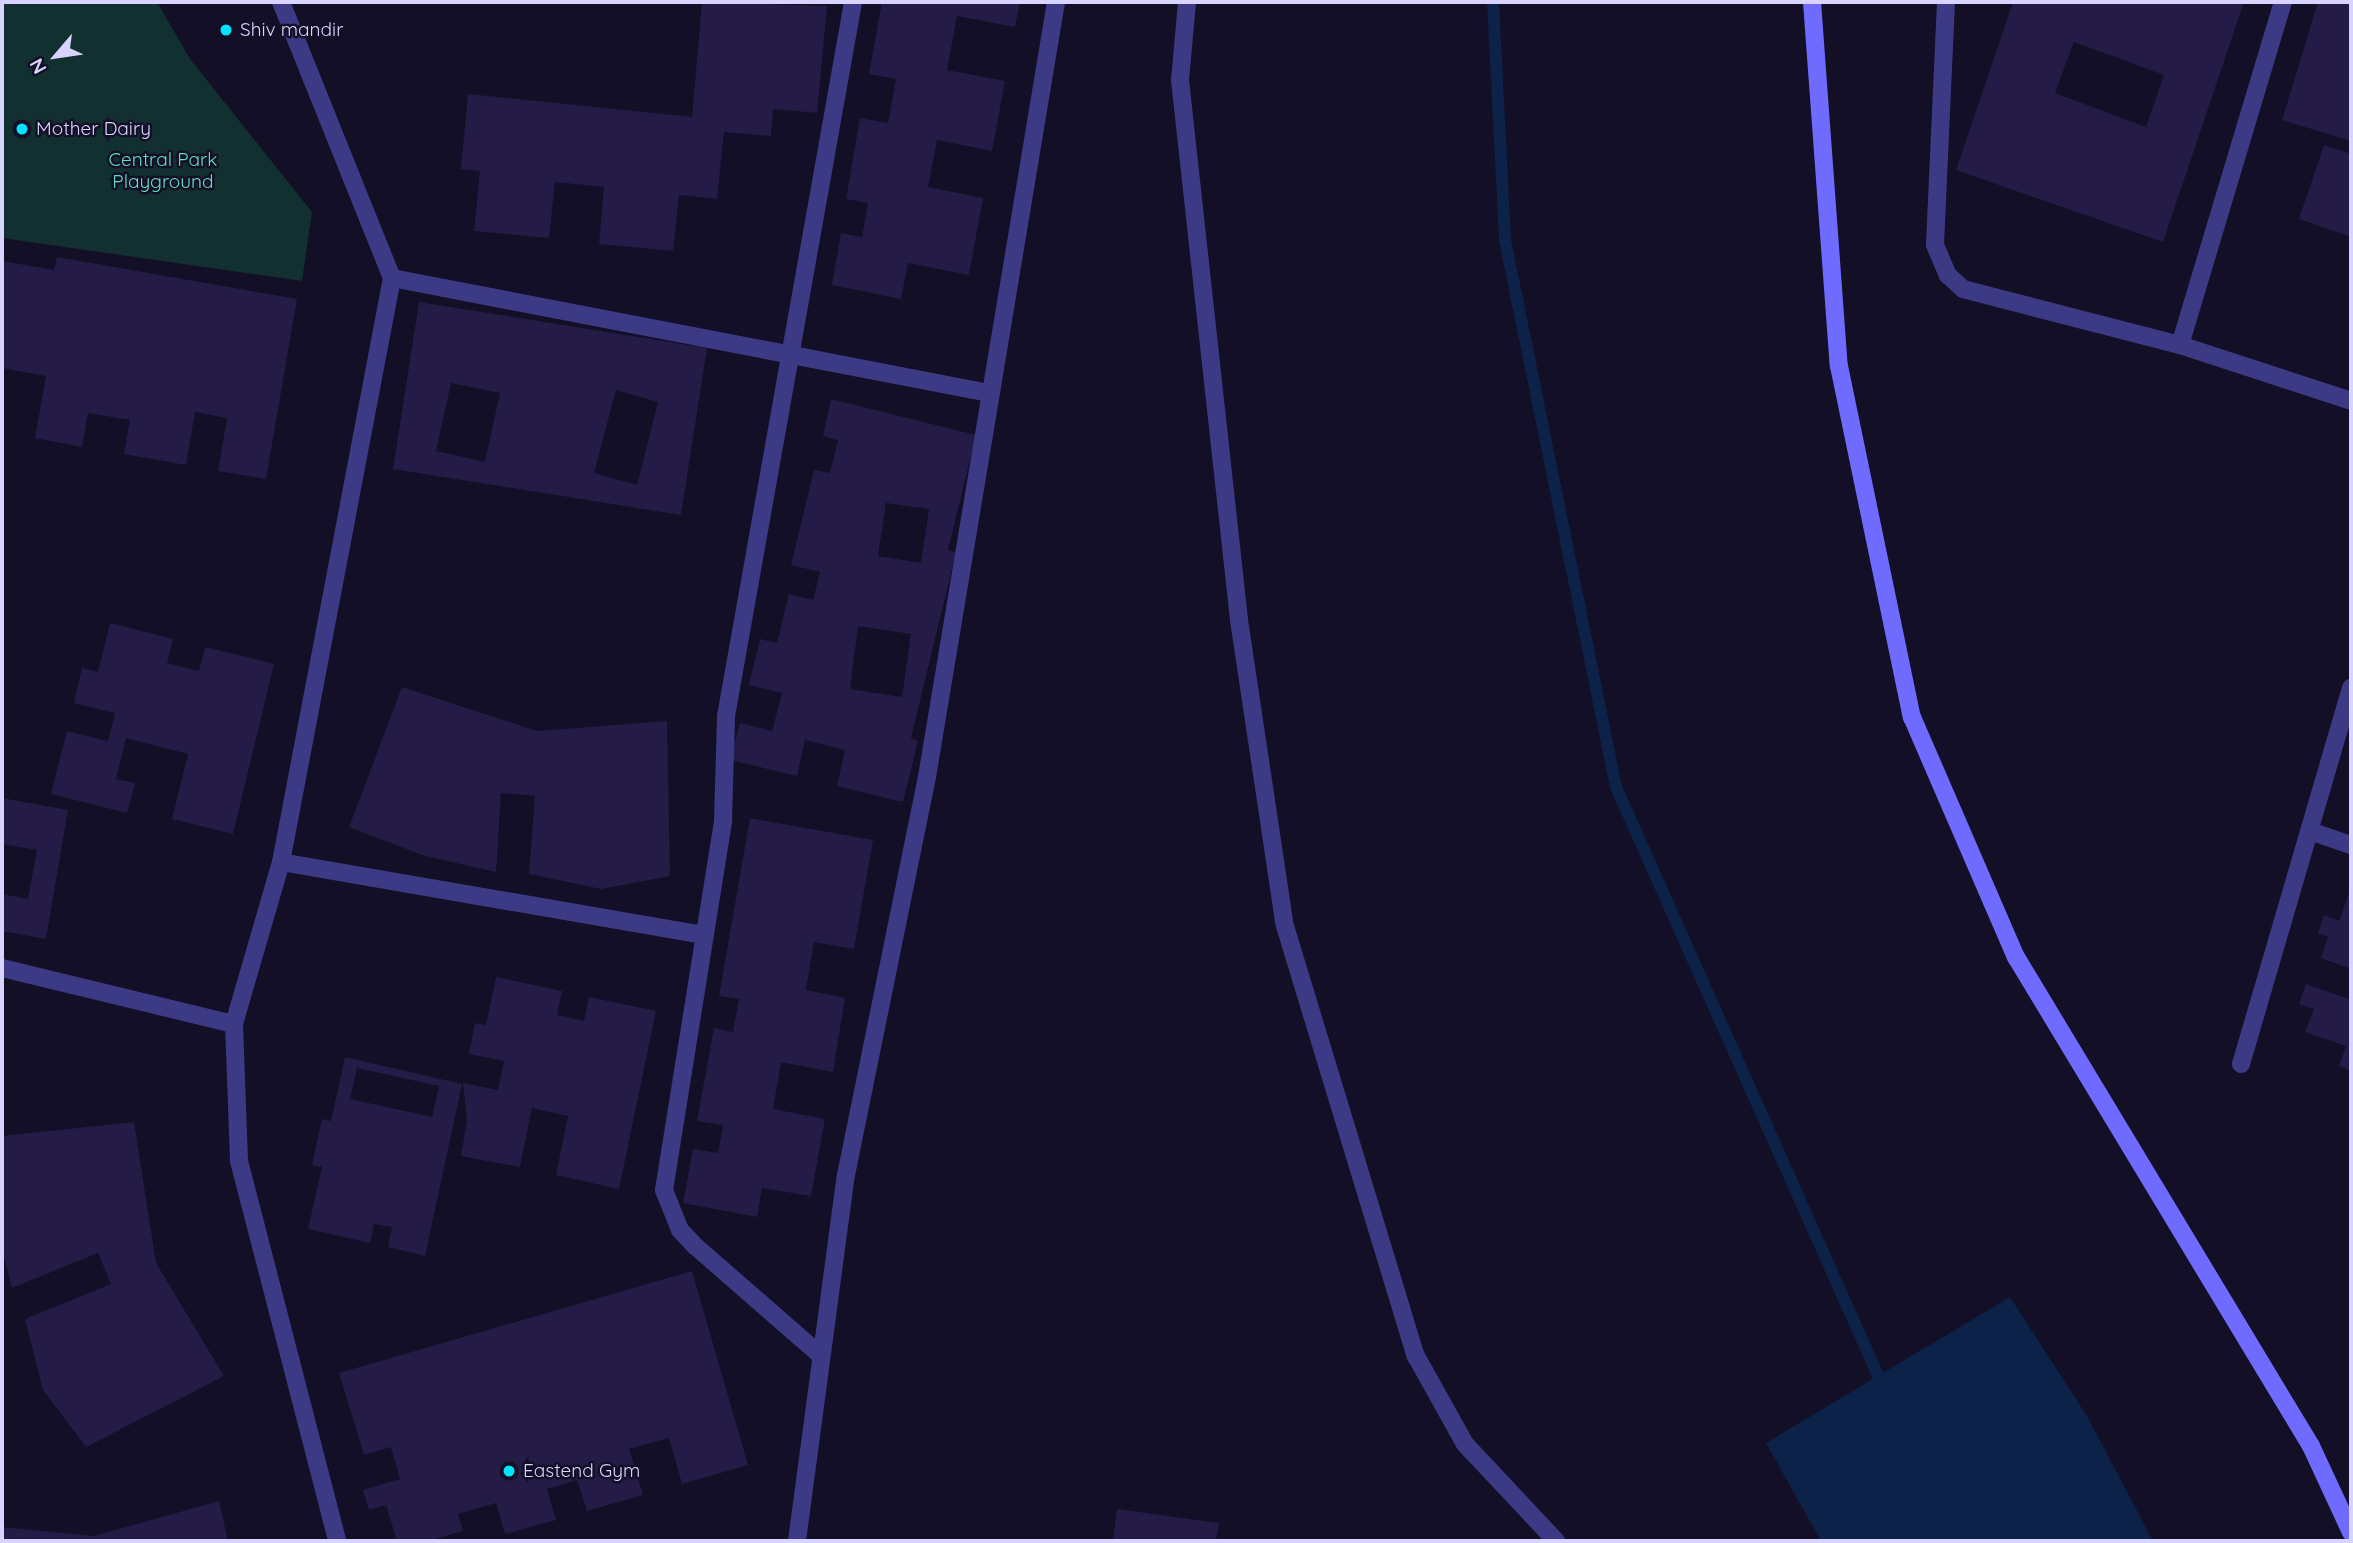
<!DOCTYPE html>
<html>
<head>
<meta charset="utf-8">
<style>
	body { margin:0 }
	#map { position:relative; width:2353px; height:1543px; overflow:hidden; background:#130f26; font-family:Quicksand,sans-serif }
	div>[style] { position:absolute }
	.green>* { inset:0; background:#12302f }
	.water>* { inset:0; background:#0c2248 }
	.stream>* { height:12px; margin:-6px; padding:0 6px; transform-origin:6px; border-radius:6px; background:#0c2248 }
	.building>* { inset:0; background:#241b47 }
	.street>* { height:18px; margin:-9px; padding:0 9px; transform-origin:9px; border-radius:9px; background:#3d3a85 }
	.secondary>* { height:18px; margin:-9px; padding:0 9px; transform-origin:9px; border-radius:9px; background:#6f6bff }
	.dots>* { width:19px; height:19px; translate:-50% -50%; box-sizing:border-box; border:4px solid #130f26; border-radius:50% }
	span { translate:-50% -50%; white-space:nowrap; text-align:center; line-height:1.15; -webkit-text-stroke:5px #130f26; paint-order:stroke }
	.poi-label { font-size:19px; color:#d9d4ff }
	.left { translate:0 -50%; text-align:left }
	.park-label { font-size:19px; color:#5fe0c0 }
	.frame { position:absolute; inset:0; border:4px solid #d9d4ff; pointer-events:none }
	.north { position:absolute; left:21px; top:21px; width:70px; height:70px; -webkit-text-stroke:5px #130f26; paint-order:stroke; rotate:241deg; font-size:19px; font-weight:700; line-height:28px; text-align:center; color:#d9d4ff }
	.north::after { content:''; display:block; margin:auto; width:24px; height:32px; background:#d9d4ff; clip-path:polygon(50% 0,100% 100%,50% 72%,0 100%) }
</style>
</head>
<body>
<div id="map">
	<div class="green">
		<i style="clip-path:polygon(2px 2px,157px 2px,190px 59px,312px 212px,302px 281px,2px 238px)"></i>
	</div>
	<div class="water">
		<i style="clip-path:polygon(2010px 1297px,2087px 1416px,2153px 1541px,1821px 1541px,1766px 1443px)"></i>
	</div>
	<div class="stream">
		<i style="left:1493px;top:2px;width:238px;rotate:87.1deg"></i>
		<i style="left:1505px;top:240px;width:558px;rotate:78.53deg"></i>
		<i style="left:1616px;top:787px;width:659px;rotate:66deg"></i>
	</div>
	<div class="building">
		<i style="clip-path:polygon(702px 2px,827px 6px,817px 113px,773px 109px,771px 136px,724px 132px,717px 199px,679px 195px,673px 251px,599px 244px,604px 187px,555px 182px,549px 238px,474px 231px,480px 171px,461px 169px,468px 94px,692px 117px)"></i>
		<i style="clip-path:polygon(882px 2px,1020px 2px,1015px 27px,957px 16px,947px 70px,1005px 81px,992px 151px,937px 140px,928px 187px,983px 198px,969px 275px,908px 263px,901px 299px,832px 285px,841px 233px,862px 237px,868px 203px,846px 199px,860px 118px,888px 123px,896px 79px,869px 74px)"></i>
		<i style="clip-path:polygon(evenodd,2013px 2px,2244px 2px,2163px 242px,1956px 170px,2013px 2px,2074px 42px,2164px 75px,2146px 127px,2055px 93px,2074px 42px)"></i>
		<i style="clip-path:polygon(2318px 2px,2351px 2px,2351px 141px,2282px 120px)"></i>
		<i style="clip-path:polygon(2324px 145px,2351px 154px,2351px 237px,2299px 219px)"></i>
		<i style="clip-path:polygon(57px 257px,297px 299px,266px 479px,218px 471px,227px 418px,195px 412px,186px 465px,124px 454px,130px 420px,88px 413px,82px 447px,35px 438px,46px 376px,2px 368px,2px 261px,54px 270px)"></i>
		<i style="clip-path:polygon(evenodd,419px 302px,707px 348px,681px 515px,393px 469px,419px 302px,451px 383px,500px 393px,485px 462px,436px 451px,451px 383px,419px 302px,616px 390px,658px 402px,637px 485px,594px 473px,616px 390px)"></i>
		<i style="clip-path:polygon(evenodd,831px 399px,976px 435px,948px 550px,956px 552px,911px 738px,918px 741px,903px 802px,837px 786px,845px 750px,805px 740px,797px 776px,730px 760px,740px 723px,772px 731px,782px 693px,749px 685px,760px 639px,777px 643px,789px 594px,813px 600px,820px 572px,791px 565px,814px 470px,830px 473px,838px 440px,823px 436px,831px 399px,886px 503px,929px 509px,921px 563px,878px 556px,886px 503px,831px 399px,858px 626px,911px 634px,902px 697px,850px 689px,858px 626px)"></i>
		<i style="clip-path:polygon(110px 623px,173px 639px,167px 663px,199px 671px,205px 647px,274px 664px,233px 834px,172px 819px,188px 754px,126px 738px,116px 779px,135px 783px,127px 813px,51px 794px,67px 731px,108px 741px,115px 713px,74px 703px,82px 668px,98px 672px)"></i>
		<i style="clip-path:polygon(402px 687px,537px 731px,667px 721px,670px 876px,601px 889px,529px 874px,535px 796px,501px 793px,496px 872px,425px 856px,349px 827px)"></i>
		<i style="clip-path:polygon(2px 798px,68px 810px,46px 939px,2px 931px,2px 894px,28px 899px,37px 850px,2px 844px)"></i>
		<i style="clip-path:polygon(750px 818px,873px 840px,854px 949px,814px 942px,806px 990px,845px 998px,833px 1072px,781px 1062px,773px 1109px,825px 1119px,811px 1196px,762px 1188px,757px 1217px,683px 1203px,693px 1149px,718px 1153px,723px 1125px,697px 1121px,714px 1028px,733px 1032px,739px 999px,719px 996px)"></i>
		<i style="clip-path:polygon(2351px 887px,2351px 969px,2321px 958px,2328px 937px,2318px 933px,2324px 915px,2339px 921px)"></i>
		<i style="clip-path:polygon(496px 977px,562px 991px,557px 1015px,584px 1021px,589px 997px,656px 1011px,619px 1189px,556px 1175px,568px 1116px,532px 1108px,520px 1167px,461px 1156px,467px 1120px,463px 1083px,498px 1090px,504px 1061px,469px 1054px,475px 1023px,486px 1025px)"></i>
		<i style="clip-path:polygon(2306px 984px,2351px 1000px,2351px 1071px,2339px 1066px,2346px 1046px,2305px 1032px,2314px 1009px,2299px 1004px)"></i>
		<i style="clip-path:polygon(evenodd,345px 1057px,462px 1084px,425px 1256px,388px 1247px,392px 1227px,374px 1224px,370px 1243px,308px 1229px,322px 1167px,312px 1165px,322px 1119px,331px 1121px,345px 1057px,357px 1068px,439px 1086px,432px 1117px,350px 1099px,357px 1068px)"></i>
		<i style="clip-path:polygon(134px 1122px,156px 1263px,224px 1376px,86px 1447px,43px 1390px,25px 1319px,111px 1284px,98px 1253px,12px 1288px,2px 1249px,2px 1136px)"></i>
		<i style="clip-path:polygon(692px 1271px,748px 1465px,682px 1484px,669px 1438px,629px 1449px,643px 1495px,587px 1511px,577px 1480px,547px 1489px,556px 1520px,505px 1534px,496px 1503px,458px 1514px,463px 1531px,427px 1541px,397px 1541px,386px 1505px,369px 1510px,363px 1490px,400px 1479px,391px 1447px,364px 1455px,339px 1373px)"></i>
		<i style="clip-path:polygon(219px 1501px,228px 1541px,2px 1541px,2px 1527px,94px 1536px)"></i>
		<i style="clip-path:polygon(1117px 1509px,1219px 1523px,1216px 1541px,1113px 1541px)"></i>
	</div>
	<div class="street">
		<i style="left:281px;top:2px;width:297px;rotate:68.1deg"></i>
		<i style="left:392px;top:278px;width:594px;rotate:100.76deg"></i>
		<i style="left:281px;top:862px;width:169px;rotate:106.2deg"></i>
		<i style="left:234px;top:1024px;width:137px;rotate:87.9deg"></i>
		<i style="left:239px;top:1161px;width:392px;rotate:75.5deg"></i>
		<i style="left:1187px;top:2px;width:78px;rotate:95.1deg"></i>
		<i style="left:1180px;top:80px;width:543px;rotate:83.76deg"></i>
		<i style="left:1239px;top:620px;width:309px;rotate:81.5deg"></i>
		<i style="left:1285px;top:926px;width:450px;rotate:73.1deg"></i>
		<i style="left:1416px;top:1356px;width:101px;rotate:60.9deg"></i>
		<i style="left:1465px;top:1444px;width:133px;rotate:46.8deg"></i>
		<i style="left:1946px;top:2px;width:243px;rotate:92.6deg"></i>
		<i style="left:1935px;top:245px;width:33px;rotate:67deg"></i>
		<i style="left:1948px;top:275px;width:21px;rotate:43deg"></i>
		<i style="left:1963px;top:289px;width:224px;rotate:14.5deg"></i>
		<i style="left:2180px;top:345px;width:180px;rotate:18.1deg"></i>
		<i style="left:392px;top:278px;width:608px;rotate:10.9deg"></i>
		<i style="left:2180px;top:345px;width:358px;rotate:-73.3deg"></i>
		<i style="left:2310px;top:831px;width:43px;rotate:18.9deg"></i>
		<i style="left:281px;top:862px;width:428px;rotate:9.8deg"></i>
		<i style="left:2px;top:968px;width:239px;rotate:13.6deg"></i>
		<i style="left:2241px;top:1064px;width:392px;rotate:-73.7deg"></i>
		<i style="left:819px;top:1354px;width:164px;rotate:-138.9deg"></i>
		<i style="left:695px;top:1246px;width:22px;rotate:-133deg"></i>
		<i style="left:680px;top:1230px;width:43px;rotate:-111.8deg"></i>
		<i style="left:664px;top:1190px;width:375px;rotate:-80.9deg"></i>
		<i style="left:723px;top:820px;width:104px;rotate:-88.3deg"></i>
		<i style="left:726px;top:716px;width:725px;rotate:-79.91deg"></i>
		<i style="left:797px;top:1541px;width:369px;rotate:-82.4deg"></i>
		<i style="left:846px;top:1175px;width:406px;rotate:-78.5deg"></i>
		<i style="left:927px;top:777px;width:786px;rotate:-80.55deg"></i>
	</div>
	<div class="secondary">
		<i style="left:1812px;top:2px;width:365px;rotate:85.8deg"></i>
		<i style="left:1839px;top:366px;width:359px;rotate:78.3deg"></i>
		<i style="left:1912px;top:717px;width:262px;rotate:66.6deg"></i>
		<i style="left:2016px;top:957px;width:571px;rotate:58.9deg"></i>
		<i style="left:2311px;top:1446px;width:95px;rotate:65.1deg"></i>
	</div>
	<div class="dots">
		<i style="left:226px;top:30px;background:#00e5ff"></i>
		<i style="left:22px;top:129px;background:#00e5ff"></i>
		<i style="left:509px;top:1471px;background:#00e5ff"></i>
	</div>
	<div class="poi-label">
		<span class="left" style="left:240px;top:30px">Shiv mandir</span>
		<span class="left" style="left:36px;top:129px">Mother Dairy</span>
		<span class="left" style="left:523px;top:1471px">Eastend Gym</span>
	</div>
	<div class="park-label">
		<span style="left:163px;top:171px">Central Park<br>Playground</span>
	</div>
	<div class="frame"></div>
	<div class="north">N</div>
</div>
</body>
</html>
